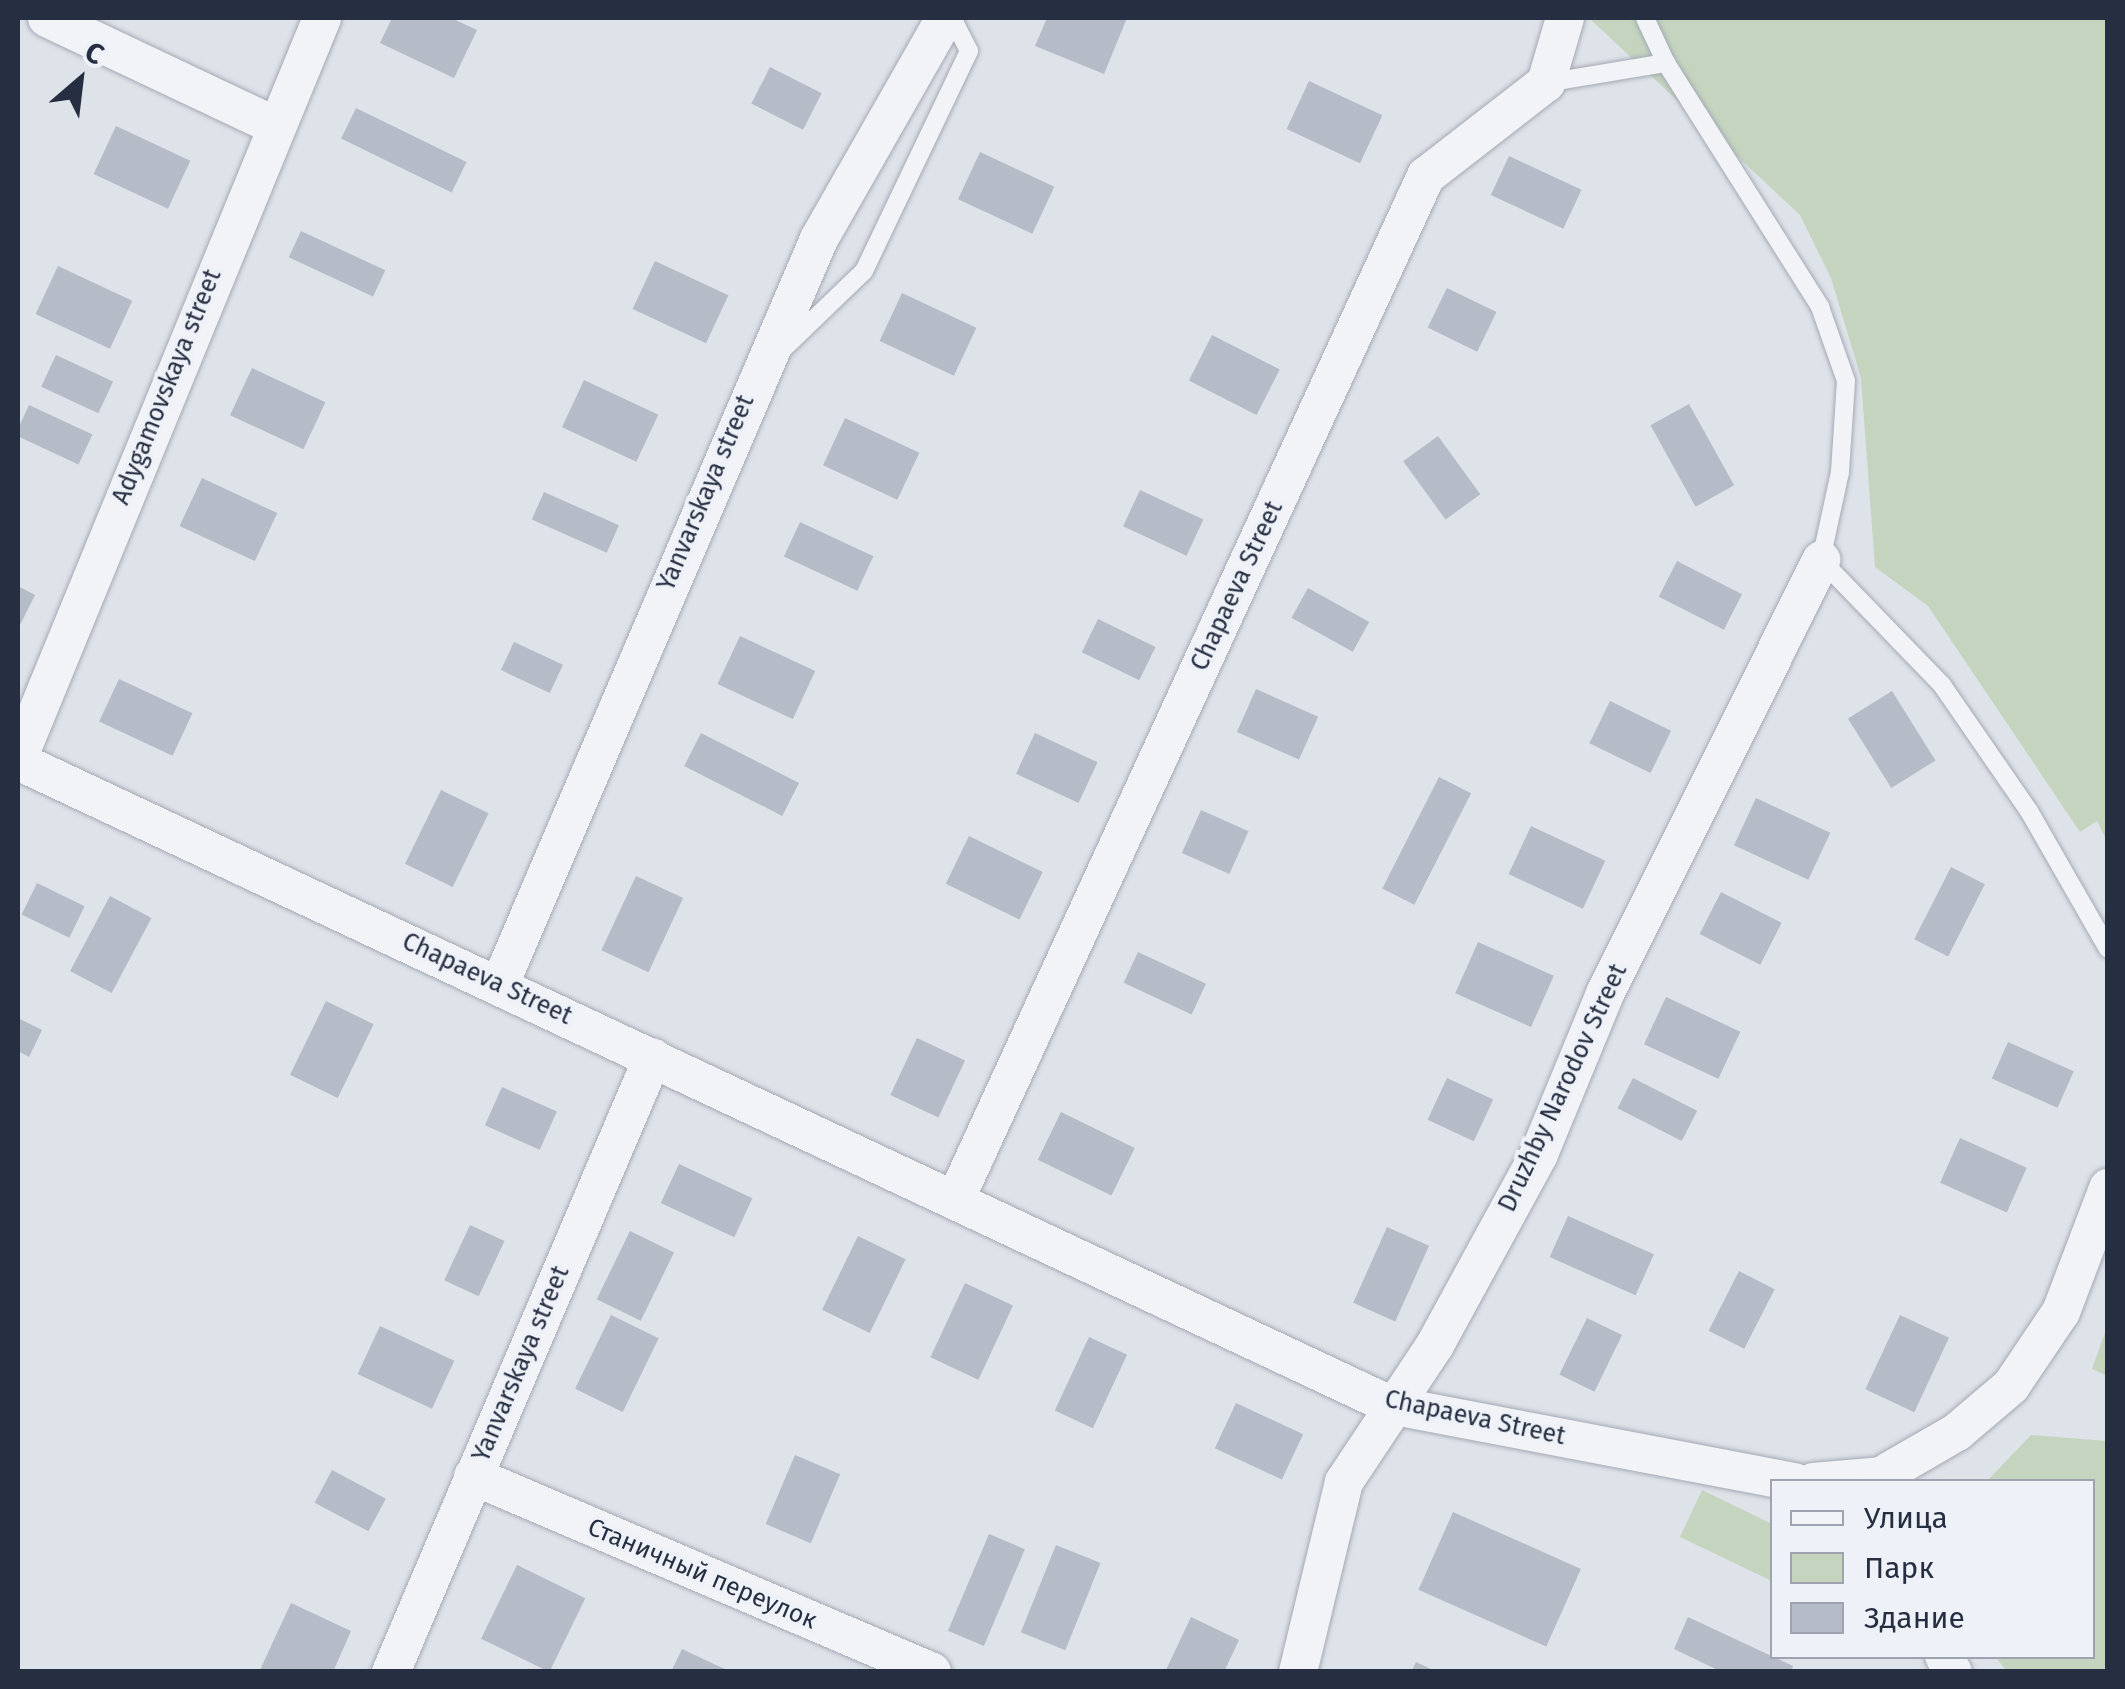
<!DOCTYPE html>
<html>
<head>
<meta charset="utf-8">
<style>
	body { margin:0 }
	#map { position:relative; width:2125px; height:1689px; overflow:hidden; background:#dee2e9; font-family:"Fira Sans",sans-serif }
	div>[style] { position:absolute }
	.green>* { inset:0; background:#c4d4be }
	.building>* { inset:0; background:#b5bbc7; transform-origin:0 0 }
	.roads { filter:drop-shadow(0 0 2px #a3a9b4) drop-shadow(0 0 2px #a3a9b4) }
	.lane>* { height:18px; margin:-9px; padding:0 9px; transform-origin:9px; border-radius:9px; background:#f1f3f7 }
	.street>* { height:38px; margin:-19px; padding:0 19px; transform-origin:19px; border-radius:19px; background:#f1f3f7 }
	span { translate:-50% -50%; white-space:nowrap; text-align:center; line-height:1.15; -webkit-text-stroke:8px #eef1f7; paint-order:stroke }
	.street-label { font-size:25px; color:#262f42 }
	.frame { position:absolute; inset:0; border:20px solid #262f42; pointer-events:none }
	.legend { position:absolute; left:1770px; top:1479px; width:325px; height:180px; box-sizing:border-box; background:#eef1f7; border:2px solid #9ea3af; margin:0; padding:12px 18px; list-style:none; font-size:30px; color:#262f42 }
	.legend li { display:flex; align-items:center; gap:20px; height:50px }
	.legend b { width:50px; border:2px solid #9ea3af }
	.north { position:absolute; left:30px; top:30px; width:100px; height:100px; -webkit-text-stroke:8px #eef1f7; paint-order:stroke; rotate:28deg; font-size:28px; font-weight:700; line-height:40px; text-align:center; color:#262f42 }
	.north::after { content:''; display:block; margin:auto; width:35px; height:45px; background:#262f42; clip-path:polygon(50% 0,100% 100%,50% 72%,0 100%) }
</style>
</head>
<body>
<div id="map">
	<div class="green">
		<i style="clip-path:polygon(1589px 18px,2107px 18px,2107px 841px,2097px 821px,2080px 832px,1928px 606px,1875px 567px,1861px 378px,1831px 278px,1800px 215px)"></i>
		<i style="clip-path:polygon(2107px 1327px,2107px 1376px,2092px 1369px)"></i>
		<i style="clip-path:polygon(2031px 1435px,2107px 1441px,2107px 1671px,2006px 1671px,1996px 1657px,2092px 1656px,2092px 1482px,1987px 1481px)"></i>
		<i style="clip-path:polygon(1702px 1490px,1772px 1524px,1772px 1581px,1680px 1537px)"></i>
	</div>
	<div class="building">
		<i style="clip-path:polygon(392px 18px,451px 18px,477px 30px,454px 78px,380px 43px)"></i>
		<i style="clip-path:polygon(1047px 18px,1127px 18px,1104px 74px,1035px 46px)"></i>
		<i style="left:770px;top:67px;width:58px;height:41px;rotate:27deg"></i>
		<i style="left:1309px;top:81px;width:81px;height:53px;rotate:25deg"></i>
		<i style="left:356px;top:108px;width:123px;height:34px;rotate:26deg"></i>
		<i style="left:116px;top:126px;width:82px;height:53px;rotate:25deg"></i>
		<i style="left:980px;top:152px;width:82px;height:52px;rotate:25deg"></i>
		<i style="left:1509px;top:156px;width:80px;height:43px;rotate:25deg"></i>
		<i style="left:301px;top:231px;width:93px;height:29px;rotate:25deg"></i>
		<i style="left:655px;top:261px;width:81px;height:53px;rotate:25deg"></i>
		<i style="left:58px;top:266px;width:82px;height:53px;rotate:25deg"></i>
		<i style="left:1447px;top:288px;width:55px;height:44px;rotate:26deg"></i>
		<i style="left:902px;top:293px;width:82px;height:53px;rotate:25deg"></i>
		<i style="left:1212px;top:335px;width:76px;height:51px;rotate:27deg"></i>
		<i style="left:56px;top:355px;width:63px;height:35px;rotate:25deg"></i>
		<i style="left:252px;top:368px;width:81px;height:52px;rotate:25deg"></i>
		<i style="left:584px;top:380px;width:82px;height:52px;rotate:25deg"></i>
		<i style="left:1689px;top:404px;width:93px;height:44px;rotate:61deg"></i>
		<i style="left:29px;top:405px;width:70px;height:33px;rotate:25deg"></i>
		<i style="left:845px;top:418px;width:82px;height:52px;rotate:25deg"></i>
		<i style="left:1438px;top:436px;width:72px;height:43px;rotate:54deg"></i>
		<i style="left:202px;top:478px;width:83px;height:53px;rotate:25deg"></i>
		<i style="left:1140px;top:490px;width:70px;height:40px;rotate:25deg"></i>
		<i style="left:544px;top:492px;width:82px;height:30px;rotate:24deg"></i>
		<i style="left:800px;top:522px;width:81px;height:38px;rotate:25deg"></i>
		<i style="left:1677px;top:561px;width:73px;height:40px;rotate:27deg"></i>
		<i style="clip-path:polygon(18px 586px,35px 595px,18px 629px)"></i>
		<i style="left:1308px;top:588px;width:70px;height:34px;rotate:29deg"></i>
		<i style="left:1098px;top:619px;width:64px;height:37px;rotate:26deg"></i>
		<i style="left:740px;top:636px;width:83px;height:53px;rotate:25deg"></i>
		<i style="left:514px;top:642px;width:54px;height:31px;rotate:25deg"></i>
		<i style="left:119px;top:679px;width:81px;height:47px;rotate:25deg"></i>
		<i style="left:1256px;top:689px;width:68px;height:47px;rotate:24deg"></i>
		<i style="left:1892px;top:691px;width:82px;height:52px;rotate:58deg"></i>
		<i style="left:1610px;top:701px;width:68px;height:47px;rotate:26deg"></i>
		<i style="left:701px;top:733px;width:110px;height:37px;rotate:27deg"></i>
		<i style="left:1035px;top:733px;width:69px;height:45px;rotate:25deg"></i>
		<i style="left:1439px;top:777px;width:36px;height:125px;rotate:27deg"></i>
		<i style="left:441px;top:790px;width:53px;height:82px;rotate:26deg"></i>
		<i style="left:1756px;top:798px;width:82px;height:52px;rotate:25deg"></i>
		<i style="left:1201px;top:810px;width:52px;height:47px;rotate:24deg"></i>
		<i style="left:1531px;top:826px;width:82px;height:53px;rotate:25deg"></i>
		<i style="left:969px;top:836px;width:82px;height:53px;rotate:26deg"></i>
		<i style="left:1951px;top:867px;width:38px;height:81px;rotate:27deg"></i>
		<i style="left:636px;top:876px;width:52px;height:82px;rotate:25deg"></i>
		<i style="left:37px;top:883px;width:53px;height:35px;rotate:26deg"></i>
		<i style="left:1721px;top:892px;width:68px;height:47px;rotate:27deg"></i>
		<i style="left:110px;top:896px;width:47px;height:85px;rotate:28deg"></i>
		<i style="left:1478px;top:942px;width:83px;height:56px;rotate:24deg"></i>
		<i style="left:1138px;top:952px;width:75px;height:34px;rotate:25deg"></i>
		<i style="left:1666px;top:997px;width:82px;height:52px;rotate:25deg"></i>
		<i style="left:326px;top:1001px;width:53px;height:82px;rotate:26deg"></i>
		<i style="clip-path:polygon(18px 1018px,42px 1030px,29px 1057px,18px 1051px)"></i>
		<i style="left:917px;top:1038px;width:53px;height:63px;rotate:25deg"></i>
		<i style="left:2008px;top:1042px;width:72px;height:40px;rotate:24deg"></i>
		<i style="left:1447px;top:1078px;width:51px;height:46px;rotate:25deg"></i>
		<i style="left:1633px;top:1078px;width:72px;height:34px;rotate:27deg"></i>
		<i style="left:502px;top:1087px;width:60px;height:42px;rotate:24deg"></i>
		<i style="left:1061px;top:1112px;width:82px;height:53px;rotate:26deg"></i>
		<i style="left:1960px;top:1138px;width:73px;height:49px;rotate:24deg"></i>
		<i style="left:679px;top:1164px;width:81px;height:43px;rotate:25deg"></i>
		<i style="left:1568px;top:1216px;width:94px;height:45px;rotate:24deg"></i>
		<i style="left:470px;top:1225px;width:38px;height:61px;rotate:25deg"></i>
		<i style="left:1387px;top:1227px;width:46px;height:83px;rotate:24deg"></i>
		<i style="left:630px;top:1231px;width:49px;height:76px;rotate:26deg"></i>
		<i style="left:858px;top:1236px;width:53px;height:82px;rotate:26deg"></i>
		<i style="left:1739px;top:1271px;width:40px;height:67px;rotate:27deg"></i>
		<i style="left:965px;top:1283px;width:53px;height:82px;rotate:25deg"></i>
		<i style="left:611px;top:1315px;width:53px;height:82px;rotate:26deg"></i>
		<i style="left:1900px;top:1315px;width:54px;height:82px;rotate:25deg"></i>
		<i style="left:1587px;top:1318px;width:39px;height:63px;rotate:26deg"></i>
		<i style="left:380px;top:1326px;width:82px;height:53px;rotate:25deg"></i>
		<i style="left:1089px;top:1337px;width:42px;height:81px;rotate:25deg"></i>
		<i style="left:1236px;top:1403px;width:74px;height:50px;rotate:25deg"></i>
		<i style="left:795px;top:1455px;width:49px;height:75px;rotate:23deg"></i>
		<i style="left:332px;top:1470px;width:61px;height:37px;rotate:28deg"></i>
		<i style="left:1453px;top:1512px;width:140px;height:85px;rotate:24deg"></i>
		<i style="left:989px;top:1534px;width:39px;height:105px;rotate:23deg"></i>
		<i style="left:1056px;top:1545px;width:48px;height:94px;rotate:22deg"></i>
		<i style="left:517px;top:1565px;width:76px;height:82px;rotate:26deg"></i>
		<i style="clip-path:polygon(291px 1603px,351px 1631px,333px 1672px,259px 1672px)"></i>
		<i style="clip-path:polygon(1191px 1617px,1239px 1640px,1224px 1672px,1165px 1672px)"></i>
		<i style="clip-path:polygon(1688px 1617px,1793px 1666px,1791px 1672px,1722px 1672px,1674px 1649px)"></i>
		<i style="clip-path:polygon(682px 1649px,731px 1672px,671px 1672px)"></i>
		<i style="clip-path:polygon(1416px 1662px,1437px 1672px,1411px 1672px)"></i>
	</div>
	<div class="roads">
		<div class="lane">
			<i style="left:1645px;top:18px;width:50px;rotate:65deg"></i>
			<i style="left:1666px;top:63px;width:289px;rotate:57.7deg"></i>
			<i style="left:1820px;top:307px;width:78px;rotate:70.6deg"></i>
			<i style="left:1846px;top:381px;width:91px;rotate:93.8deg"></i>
			<i style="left:1840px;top:472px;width:90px;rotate:102.2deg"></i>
			<i style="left:1821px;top:560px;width:174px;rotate:45.9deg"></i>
			<i style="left:1942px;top:685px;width:153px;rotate:55.4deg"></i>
			<i style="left:2029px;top:811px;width:159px;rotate:60.2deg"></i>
			<i style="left:1546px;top:83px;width:122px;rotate:-9.5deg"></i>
			<i style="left:783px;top:349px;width:112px;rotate:-43.9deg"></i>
			<i style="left:864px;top:271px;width:244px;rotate:-64.5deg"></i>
			<i style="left:969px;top:51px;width:37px;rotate:-117deg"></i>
		</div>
		<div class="street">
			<i style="left:47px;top:18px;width:250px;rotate:25.3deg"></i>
			<i style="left:18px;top:759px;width:801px;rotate:-67.69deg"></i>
			<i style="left:18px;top:761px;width:1516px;rotate:25.14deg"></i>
			<i style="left:1390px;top:1405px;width:412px;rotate:10.8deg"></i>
			<i style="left:500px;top:984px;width:810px;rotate:-66.82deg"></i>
			<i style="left:819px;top:239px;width:254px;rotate:-60.3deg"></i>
			<i style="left:957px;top:1196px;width:1123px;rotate:-65.31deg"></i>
			<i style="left:1426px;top:176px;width:152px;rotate:-37.8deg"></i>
			<i style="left:1546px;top:83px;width:68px;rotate:-73.7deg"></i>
			<i style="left:473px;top:1476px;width:499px;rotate:23.1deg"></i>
			<i style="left:1813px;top:1482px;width:68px;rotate:-5deg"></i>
			<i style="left:1881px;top:1476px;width:88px;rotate:-30.1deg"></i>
			<i style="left:1957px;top:1432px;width:71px;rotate:-40.4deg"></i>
			<i style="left:2011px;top:1386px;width:89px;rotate:-56deg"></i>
			<i style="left:2061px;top:1312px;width:133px;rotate:-69.2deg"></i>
			<i style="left:1944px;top:1656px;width:18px;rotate:61deg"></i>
			<i style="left:391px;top:1672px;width:668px;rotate:-66.93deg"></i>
			<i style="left:1298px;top:1672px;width:195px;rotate:-76.4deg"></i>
			<i style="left:1344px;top:1482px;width:164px;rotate:-56.4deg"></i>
			<i style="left:1435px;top:1345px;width:217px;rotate:-61.4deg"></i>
			<i style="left:1539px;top:1154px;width:173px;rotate:-67.6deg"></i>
			<i style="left:1605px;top:994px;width:485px;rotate:-63.5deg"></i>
		</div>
	</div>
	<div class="street-label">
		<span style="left:167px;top:387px;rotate:-68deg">Adygamovskaya street</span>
		<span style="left:706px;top:493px;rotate:-67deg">Yanvarskaya street</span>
		<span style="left:1237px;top:586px;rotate:-65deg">Chapaeva Street</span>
		<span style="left:487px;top:979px;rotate:25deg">Chapaeva Street</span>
		<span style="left:1563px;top:1088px;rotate:-65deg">Druzhby Narodov Street</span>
		<span style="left:521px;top:1364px;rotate:-67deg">Yanvarskaya street</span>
		<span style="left:1475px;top:1418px;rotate:12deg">Chapaeva Street</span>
		<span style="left:702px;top:1574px;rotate:23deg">Станичный переулок</span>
	</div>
	<div class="frame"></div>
	<ul class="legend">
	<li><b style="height:12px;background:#f1f3f7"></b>Улица</li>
	<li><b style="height:28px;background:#c4d4be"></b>Парк</li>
	<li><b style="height:28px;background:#b5bbc7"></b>Здание</li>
	</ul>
	<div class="north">С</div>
</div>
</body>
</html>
